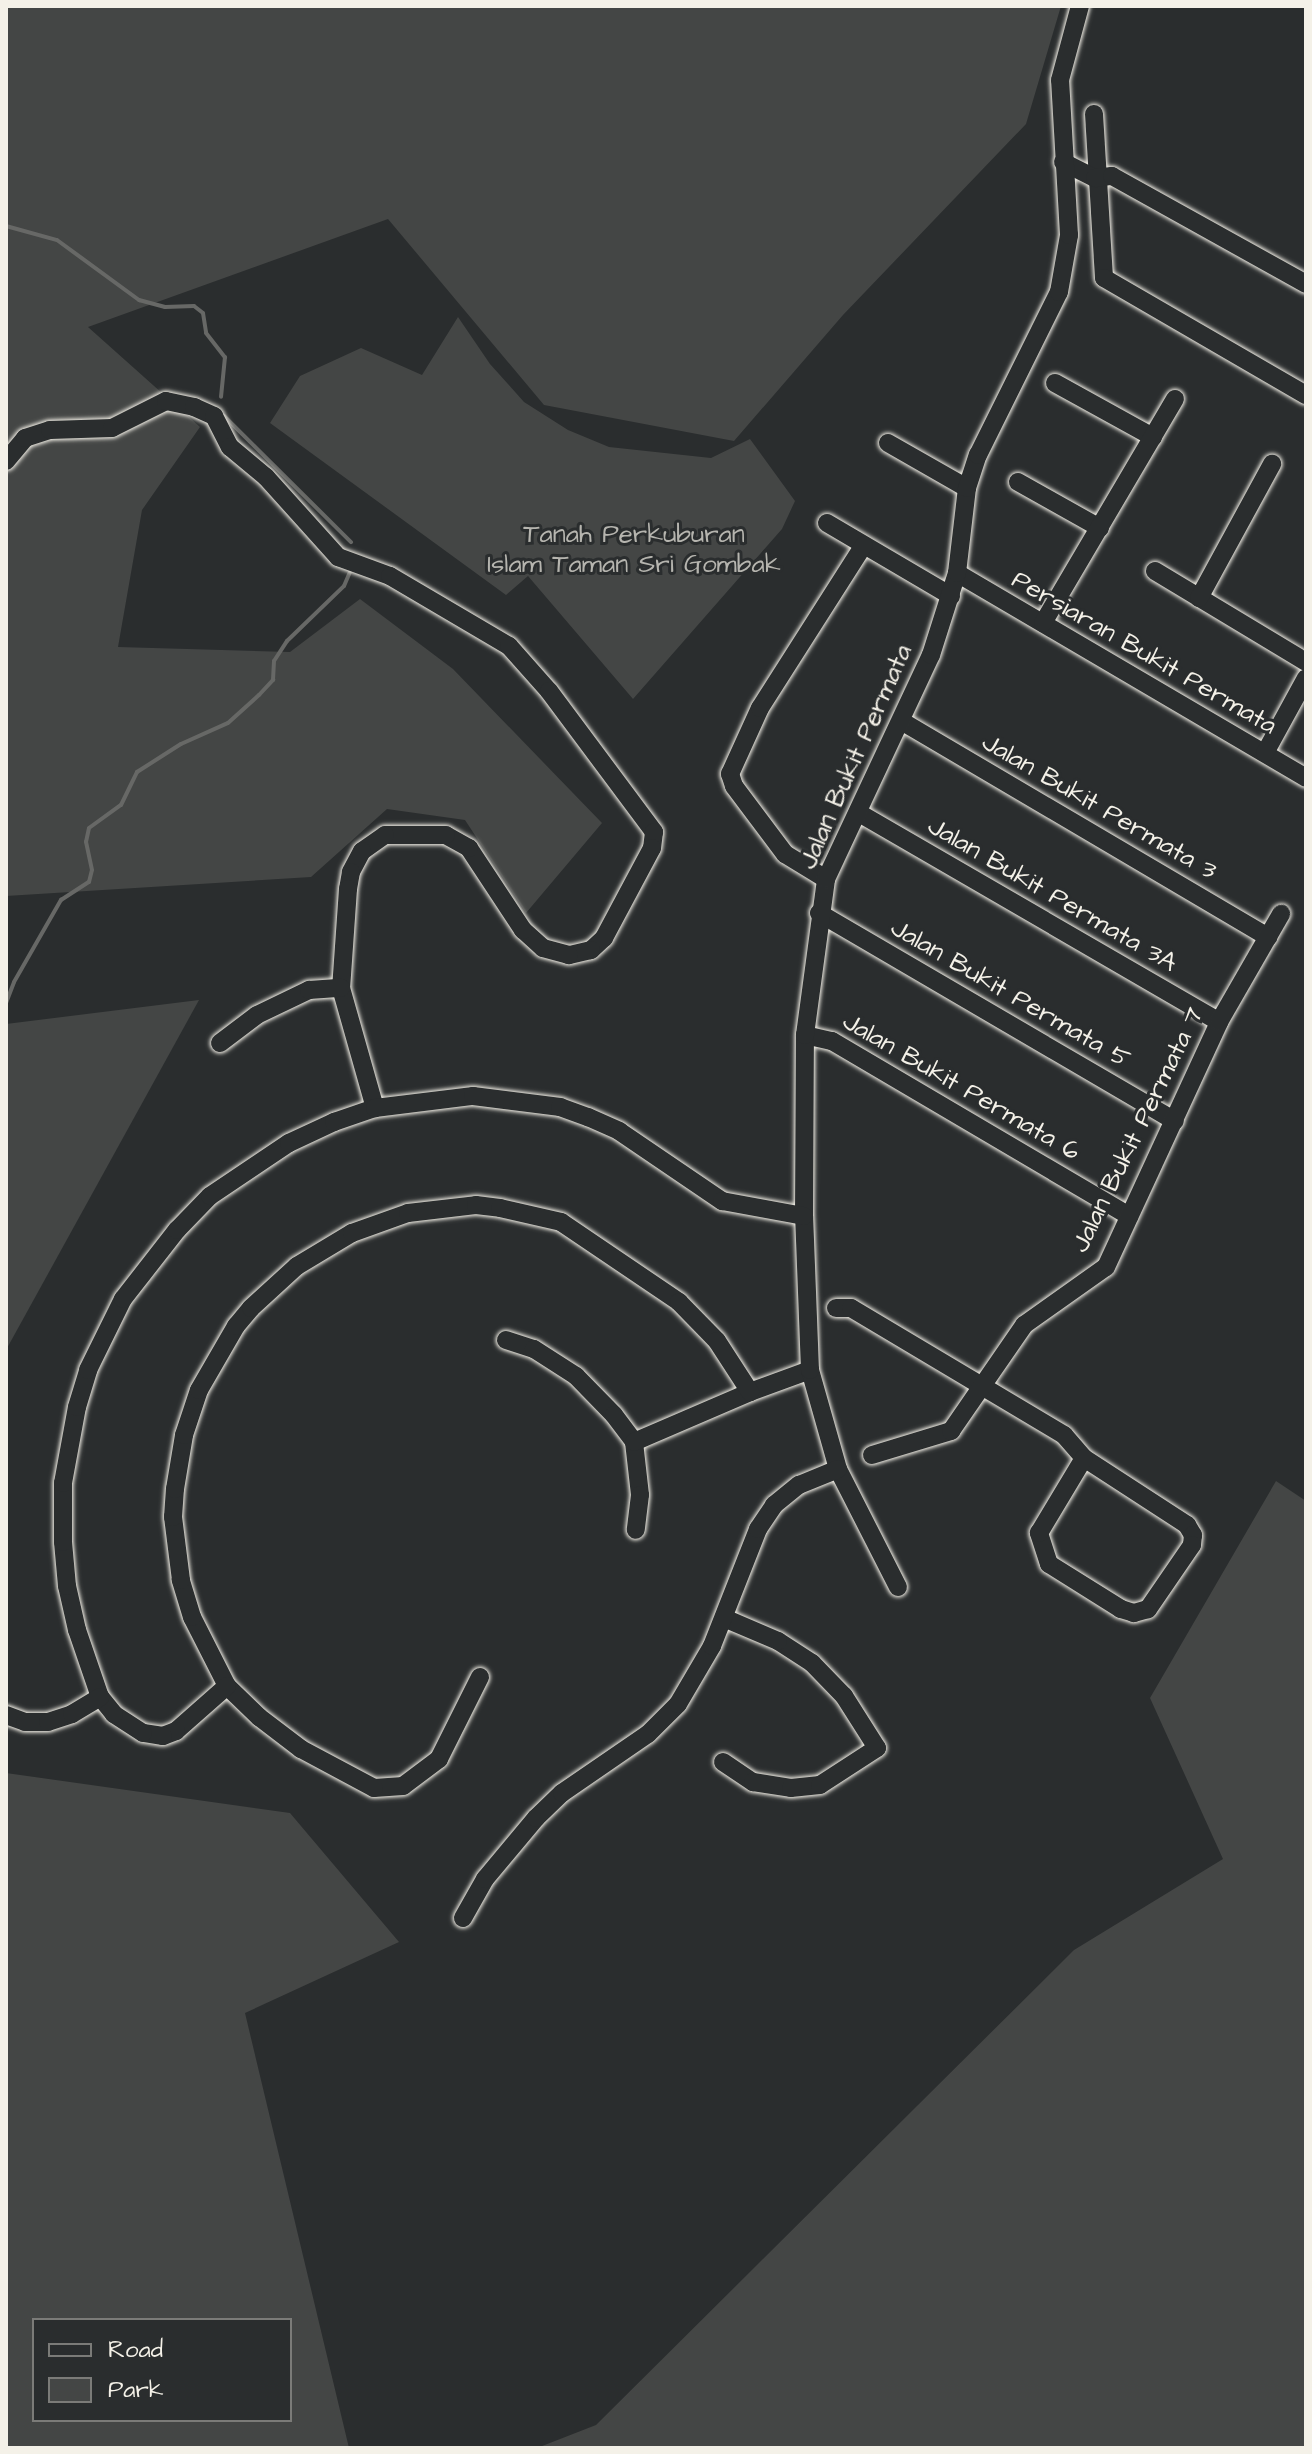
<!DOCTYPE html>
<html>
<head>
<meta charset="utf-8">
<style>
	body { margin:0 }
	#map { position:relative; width:1312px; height:2454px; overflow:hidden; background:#2a2d2e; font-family:"Architects Daughter",sans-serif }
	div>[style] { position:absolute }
	.green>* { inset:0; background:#444645 }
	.stream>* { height:4px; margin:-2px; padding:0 2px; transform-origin:2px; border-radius:2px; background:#676866 }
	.roads { filter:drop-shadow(0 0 2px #f4f1e8) drop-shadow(0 0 2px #f4f1e8) }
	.minor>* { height:18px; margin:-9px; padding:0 9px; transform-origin:9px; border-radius:9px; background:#2a2d2e }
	span { translate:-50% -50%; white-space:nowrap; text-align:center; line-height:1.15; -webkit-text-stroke:6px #2a2d2e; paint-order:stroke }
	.park-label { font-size:26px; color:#b6b5af }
	.street-label { font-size:26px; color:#f4f1e8 }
	.frame { position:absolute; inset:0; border:8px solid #f4f1e8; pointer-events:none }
	.legend { position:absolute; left:32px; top:2318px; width:260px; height:104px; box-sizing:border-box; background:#2a2d2e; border:2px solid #7b7b78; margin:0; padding:10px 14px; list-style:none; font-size:24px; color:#f4f1e8 }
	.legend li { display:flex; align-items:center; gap:16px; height:40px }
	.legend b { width:40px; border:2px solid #7b7b78 }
</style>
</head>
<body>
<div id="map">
	<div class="green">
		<i style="clip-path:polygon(6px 6px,1061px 6px,1026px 124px,843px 315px,734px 441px,544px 405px,388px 219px,88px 327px,200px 427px,142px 510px,118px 647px,290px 652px,360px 599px,453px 669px,602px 823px,526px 913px,465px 820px,387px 809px,311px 877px,6px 896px)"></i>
		<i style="clip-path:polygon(458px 317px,490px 364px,524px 402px,568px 430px,609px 447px,711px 458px,750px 439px,795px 501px,782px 529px,633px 699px,528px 576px,506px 595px,270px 423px,300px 376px,361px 348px,422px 375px)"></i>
		<i style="clip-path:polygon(199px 1000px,6px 1350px,6px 1024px)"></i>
		<i style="clip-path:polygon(1276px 1481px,1306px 1501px,1306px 2448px,537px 2448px,596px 2425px,1074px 1950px,1223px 1859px,1150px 1698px)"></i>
		<i style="clip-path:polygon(evenodd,6px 1773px,290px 1813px,399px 1942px,245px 2013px,349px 2448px,6px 2448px,6px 1773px,290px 2320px,290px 2420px,34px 2420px,34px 2320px,290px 2320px)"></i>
	</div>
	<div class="stream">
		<i style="left:6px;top:226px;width:53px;rotate:15.4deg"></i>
		<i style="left:57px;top:240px;width:102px;rotate:36.2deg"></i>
		<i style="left:139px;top:300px;width:27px;rotate:15deg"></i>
		<i style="left:165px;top:307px;width:29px;rotate:-2deg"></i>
		<i style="left:194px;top:306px;width:11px;rotate:38deg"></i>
		<i style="left:203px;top:313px;width:20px;rotate:81deg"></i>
		<i style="left:206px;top:333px;width:31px;rotate:52deg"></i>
		<i style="left:225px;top:357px;width:40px;rotate:95.7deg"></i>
		<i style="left:224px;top:416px;width:179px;rotate:44.8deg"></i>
		<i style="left:6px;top:1003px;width:22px;rotate:-69deg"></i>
		<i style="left:14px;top:982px;width:95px;rotate:-60.2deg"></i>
		<i style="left:61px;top:900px;width:33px;rotate:-33deg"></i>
		<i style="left:89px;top:882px;width:12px;rotate:-76deg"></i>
		<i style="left:92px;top:870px;width:29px;rotate:-102deg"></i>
		<i style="left:86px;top:842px;width:14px;rotate:-78deg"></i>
		<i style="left:89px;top:828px;width:39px;rotate:-36deg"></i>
		<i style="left:121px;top:805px;width:37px;rotate:-64deg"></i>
		<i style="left:137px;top:772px;width:52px;rotate:-32.5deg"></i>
		<i style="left:181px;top:744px;width:51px;rotate:-24.1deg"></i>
		<i style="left:228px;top:723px;width:42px;rotate:-42.1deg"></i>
		<i style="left:259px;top:695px;width:21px;rotate:-47deg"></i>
		<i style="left:273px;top:680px;width:19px;rotate:-87deg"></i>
		<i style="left:274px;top:661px;width:24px;rotate:-57deg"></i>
		<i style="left:287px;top:641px;width:79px;rotate:-44deg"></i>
		<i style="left:344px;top:586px;width:15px;rotate:-67deg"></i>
	</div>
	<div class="roads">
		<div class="minor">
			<i style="left:1094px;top:114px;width:164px;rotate:86.5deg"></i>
			<i style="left:1104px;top:278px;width:233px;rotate:30.1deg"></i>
			<i style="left:1063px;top:162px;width:36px;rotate:27deg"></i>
			<i style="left:1095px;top:178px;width:17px;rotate:-7deg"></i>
			<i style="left:1112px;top:176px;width:222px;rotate:29.1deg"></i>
			<i style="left:1055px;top:383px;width:112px;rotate:28.9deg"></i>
			<i style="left:888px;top:443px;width:91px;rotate:29.7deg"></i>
			<i style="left:6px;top:461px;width:30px;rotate:-50deg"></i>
			<i style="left:25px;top:438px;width:26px;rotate:-18deg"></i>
			<i style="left:50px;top:430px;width:62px;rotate:-1.8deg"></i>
			<i style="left:112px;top:428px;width:60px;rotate:-26.6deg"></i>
			<i style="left:166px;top:401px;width:29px;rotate:12deg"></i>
			<i style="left:194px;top:407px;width:22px;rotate:24deg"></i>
			<i style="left:214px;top:416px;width:35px;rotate:63deg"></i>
			<i style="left:230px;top:447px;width:47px;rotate:39.8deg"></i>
			<i style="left:266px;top:477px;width:108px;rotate:48deg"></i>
			<i style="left:338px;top:557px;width:55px;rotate:20.1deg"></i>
			<i style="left:390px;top:576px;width:138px;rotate:30.5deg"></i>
			<i style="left:509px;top:646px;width:60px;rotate:48.4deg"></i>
			<i style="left:549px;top:691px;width:176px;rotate:53.3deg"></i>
			<i style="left:654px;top:832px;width:16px;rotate:97deg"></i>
			<i style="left:652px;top:848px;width:102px;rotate:118.1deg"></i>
			<i style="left:604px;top:938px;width:18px;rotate:137deg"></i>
			<i style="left:591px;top:950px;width:23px;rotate:167deg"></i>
			<i style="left:569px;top:955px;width:27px;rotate:-165deg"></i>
			<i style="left:543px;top:948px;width:27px;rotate:-138deg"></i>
			<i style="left:523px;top:930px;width:98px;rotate:-123.4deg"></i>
			<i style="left:469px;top:848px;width:26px;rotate:-151deg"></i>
			<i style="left:446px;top:835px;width:61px;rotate:180deg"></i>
			<i style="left:385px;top:835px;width:28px;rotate:145deg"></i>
			<i style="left:362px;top:851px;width:24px;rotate:118deg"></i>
			<i style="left:351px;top:872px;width:17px;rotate:100deg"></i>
			<i style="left:348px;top:889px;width:99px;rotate:94deg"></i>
			<i style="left:341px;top:988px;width:125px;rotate:74.2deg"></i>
			<i style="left:1018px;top:482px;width:94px;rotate:29.3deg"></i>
			<i style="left:827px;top:523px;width:144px;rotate:30.5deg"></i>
			<i style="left:1155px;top:571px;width:176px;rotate:31.1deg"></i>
			<i style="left:957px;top:573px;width:405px;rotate:30.4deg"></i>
			<i style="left:1199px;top:598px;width:153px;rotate:-61.4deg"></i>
			<i style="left:1043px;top:623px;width:260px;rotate:-59.5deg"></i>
			<i style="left:903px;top:722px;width:424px;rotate:30.5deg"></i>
			<i style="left:1265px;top:753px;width:85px;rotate:-61.3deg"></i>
			<i style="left:859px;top:813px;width:416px;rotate:30.1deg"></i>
			<i style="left:826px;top:879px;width:48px;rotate:-148.6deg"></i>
			<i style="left:785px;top:854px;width:85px;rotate:-126.9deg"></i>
			<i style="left:734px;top:786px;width:13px;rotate:-108deg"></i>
			<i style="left:730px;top:774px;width:72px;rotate:-65.6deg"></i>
			<i style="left:760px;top:708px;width:193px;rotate:-57.5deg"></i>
			<i style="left:819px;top:913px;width:412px;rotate:30.3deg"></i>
			<i style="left:805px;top:1035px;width:28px;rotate:13deg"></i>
			<i style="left:832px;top:1041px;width:345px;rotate:30.5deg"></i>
			<i style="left:220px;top:1043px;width:46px;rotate:-37.1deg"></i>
			<i style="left:257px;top:1015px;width:58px;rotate:-25.7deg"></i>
			<i style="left:309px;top:990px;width:32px;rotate:-4deg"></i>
			<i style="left:836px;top:1308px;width:15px"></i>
			<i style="left:851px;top:1308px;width:248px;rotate:30.8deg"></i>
			<i style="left:1064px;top:1435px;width:30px;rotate:49deg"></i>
			<i style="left:1084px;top:1458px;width:123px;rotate:33deg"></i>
			<i style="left:1187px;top:1525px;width:12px;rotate:59deg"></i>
			<i style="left:1193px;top:1535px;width:10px;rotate:96deg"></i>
			<i style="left:1192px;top:1545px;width:78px;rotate:124.5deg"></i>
			<i style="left:1148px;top:1609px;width:15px;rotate:164deg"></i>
			<i style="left:1134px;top:1613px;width:14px;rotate:-163deg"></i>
			<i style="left:1121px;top:1609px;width:85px;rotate:-148deg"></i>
			<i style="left:1049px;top:1564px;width:33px;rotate:-108deg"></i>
			<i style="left:1039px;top:1533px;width:87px;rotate:-59deg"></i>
			<i style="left:506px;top:1340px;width:29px;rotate:18deg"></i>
			<i style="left:534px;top:1349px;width:50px;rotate:32.7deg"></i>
			<i style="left:576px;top:1376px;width:54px;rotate:45.7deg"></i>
			<i style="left:614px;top:1415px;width:34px;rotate:53deg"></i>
			<i style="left:634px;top:1442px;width:53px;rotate:83.5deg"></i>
			<i style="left:640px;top:1495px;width:35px;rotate:97deg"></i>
			<i style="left:634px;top:1442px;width:126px;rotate:-23.3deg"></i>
			<i style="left:750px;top:1392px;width:64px;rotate:-20.1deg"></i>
			<i style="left:872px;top:1455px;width:83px;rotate:-16.9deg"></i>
			<i style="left:951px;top:1431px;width:129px;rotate:-55.4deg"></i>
			<i style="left:1024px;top:1325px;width:100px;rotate:-35.3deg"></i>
			<i style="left:1106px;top:1267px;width:270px;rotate:-65.2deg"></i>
			<i style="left:1219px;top:1022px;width:125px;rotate:-60.1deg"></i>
			<i style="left:898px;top:1587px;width:132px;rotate:-117deg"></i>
			<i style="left:838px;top:1469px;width:103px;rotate:-105.8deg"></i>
			<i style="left:810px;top:1370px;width:154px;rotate:-92.2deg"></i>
			<i style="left:804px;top:1216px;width:181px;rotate:-89.7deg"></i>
			<i style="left:805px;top:1035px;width:157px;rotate:-82.3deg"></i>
			<i style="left:826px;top:879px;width:247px;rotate:-64.9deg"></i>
			<i style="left:931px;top:655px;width:86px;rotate:-72.4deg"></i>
			<i style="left:957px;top:573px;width:86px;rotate:-83.3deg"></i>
			<i style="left:967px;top:488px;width:35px;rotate:-72deg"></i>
			<i style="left:978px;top:455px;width:182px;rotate:-63.6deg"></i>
			<i style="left:1059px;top:292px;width:58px;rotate:-80deg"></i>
			<i style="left:1069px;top:235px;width:155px;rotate:-93.3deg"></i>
			<i style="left:1060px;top:80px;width:77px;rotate:-74.9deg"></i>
			<i style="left:480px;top:1677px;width:92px;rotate:116.6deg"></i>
			<i style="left:439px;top:1759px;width:45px;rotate:143.1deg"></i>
			<i style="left:403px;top:1786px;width:29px;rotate:176deg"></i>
			<i style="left:374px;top:1788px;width:83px;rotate:-151.9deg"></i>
			<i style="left:301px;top:1749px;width:53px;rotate:-142.7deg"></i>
			<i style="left:259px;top:1717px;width:45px;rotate:-135.9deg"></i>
			<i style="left:227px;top:1686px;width:77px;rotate:-116.9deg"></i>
			<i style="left:192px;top:1617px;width:39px;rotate:-107deg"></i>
			<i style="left:181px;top:1580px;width:64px;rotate:-97.2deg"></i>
			<i style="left:173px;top:1517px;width:28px;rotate:-86deg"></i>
			<i style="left:175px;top:1489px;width:55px;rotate:-80.5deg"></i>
			<i style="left:184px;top:1435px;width:47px;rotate:-71.6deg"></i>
			<i style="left:199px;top:1390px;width:74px;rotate:-60deg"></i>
			<i style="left:236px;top:1326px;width:23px;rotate:-50deg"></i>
			<i style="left:251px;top:1308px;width:62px;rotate:-42.4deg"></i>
			<i style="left:297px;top:1266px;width:64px;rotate:-31deg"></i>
			<i style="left:352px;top:1233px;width:59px;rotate:-19.7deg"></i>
			<i style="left:408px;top:1213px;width:68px;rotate:-6.7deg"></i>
			<i style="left:476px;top:1205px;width:24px;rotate:7deg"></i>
			<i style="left:500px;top:1208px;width:63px;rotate:12.9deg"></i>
			<i style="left:561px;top:1222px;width:143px;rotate:34.1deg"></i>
			<i style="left:679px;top:1302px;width:54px;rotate:45.7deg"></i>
			<i style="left:717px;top:1341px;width:61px;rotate:57.1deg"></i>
			<i style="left:227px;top:1686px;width:68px;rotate:138.6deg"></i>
			<i style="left:176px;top:1731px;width:14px;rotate:159deg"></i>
			<i style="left:163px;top:1736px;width:20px;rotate:-171deg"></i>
			<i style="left:143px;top:1733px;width:35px;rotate:-147deg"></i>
			<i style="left:114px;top:1714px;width:22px;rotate:-129deg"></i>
			<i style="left:100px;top:1697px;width:71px;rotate:-108.9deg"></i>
			<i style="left:77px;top:1630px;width:45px;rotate:-102.8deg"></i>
			<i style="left:67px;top:1586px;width:44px;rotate:-95.2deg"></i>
			<i style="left:63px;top:1542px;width:59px;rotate:-90deg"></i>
			<i style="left:63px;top:1483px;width:77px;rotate:-79.6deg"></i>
			<i style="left:77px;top:1407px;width:39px;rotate:-73deg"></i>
			<i style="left:88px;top:1370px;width:79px;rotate:-63.8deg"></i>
			<i style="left:123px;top:1299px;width:88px;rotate:-52deg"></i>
			<i style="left:177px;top:1230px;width:47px;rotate:-45.9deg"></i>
			<i style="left:210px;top:1196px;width:95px;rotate:-33.9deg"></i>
			<i style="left:289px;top:1143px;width:50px;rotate:-25deg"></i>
			<i style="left:334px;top:1122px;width:43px;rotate:-18.9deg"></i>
			<i style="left:375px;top:1108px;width:99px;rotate:-7deg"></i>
			<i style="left:473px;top:1096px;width:88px;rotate:7.2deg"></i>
			<i style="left:560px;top:1107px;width:30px;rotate:20deg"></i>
			<i style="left:588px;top:1117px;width:34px;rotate:24deg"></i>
			<i style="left:619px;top:1131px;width:125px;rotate:34.2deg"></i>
			<i style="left:722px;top:1201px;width:83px;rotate:10.4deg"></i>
			<i style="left:6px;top:1715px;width:20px;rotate:20deg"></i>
			<i style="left:25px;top:1722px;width:23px"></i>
			<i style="left:48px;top:1722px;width:25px;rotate:-18deg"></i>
			<i style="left:72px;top:1714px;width:33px;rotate:-31deg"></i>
			<i style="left:723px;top:1762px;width:36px;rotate:34deg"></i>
			<i style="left:753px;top:1782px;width:38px;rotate:9deg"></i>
			<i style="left:791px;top:1788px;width:29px;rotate:-6deg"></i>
			<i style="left:820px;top:1785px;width:68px;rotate:-33deg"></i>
			<i style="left:877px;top:1748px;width:62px;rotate:-122.4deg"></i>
			<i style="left:844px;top:1696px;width:46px;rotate:-134.1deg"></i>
			<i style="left:812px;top:1663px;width:40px;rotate:-147.1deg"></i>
			<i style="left:778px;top:1641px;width:59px;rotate:-156.9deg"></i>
			<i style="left:463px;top:1918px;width:45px;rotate:-60.6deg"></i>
			<i style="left:485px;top:1879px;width:80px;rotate:-50.1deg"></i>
			<i style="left:536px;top:1818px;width:36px;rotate:-44deg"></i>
			<i style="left:562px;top:1793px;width:104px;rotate:-34.5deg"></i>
			<i style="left:648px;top:1734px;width:42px;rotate:-45deg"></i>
			<i style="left:678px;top:1704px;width:67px;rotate:-59.6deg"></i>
			<i style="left:712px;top:1646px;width:126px;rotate:-68.5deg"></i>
			<i style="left:758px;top:1529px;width:29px;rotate:-56deg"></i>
			<i style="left:774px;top:1505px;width:32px;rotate:-39deg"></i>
			<i style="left:799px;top:1485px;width:42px;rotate:-22.3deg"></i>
		</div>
	</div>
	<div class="park-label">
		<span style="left:634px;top:550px">Tanah Perkuburan<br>Islam Taman Sri Gombak</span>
	</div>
	<div class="street-label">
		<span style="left:1144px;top:653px;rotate:30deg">Persiaran Bukit Permata</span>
		<span style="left:856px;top:757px;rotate:-66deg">Jalan Bukit Permata</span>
		<span style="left:1099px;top:807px;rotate:30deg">Jalan Bukit Permata 3</span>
		<span style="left:1052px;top:895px;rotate:30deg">Jalan Bukit Permata 3A</span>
		<span style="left:1010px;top:994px;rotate:30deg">Jalan Bukit Permata 5</span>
		<span style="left:961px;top:1087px;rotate:30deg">Jalan Bukit Permata 6</span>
		<span style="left:1138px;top:1130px;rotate:-64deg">Jalan Bukit Permata 7</span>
	</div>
	<div class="frame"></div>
	<ul class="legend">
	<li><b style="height:10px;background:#2a2d2e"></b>Road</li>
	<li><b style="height:22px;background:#444645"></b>Park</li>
	</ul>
</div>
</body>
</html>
